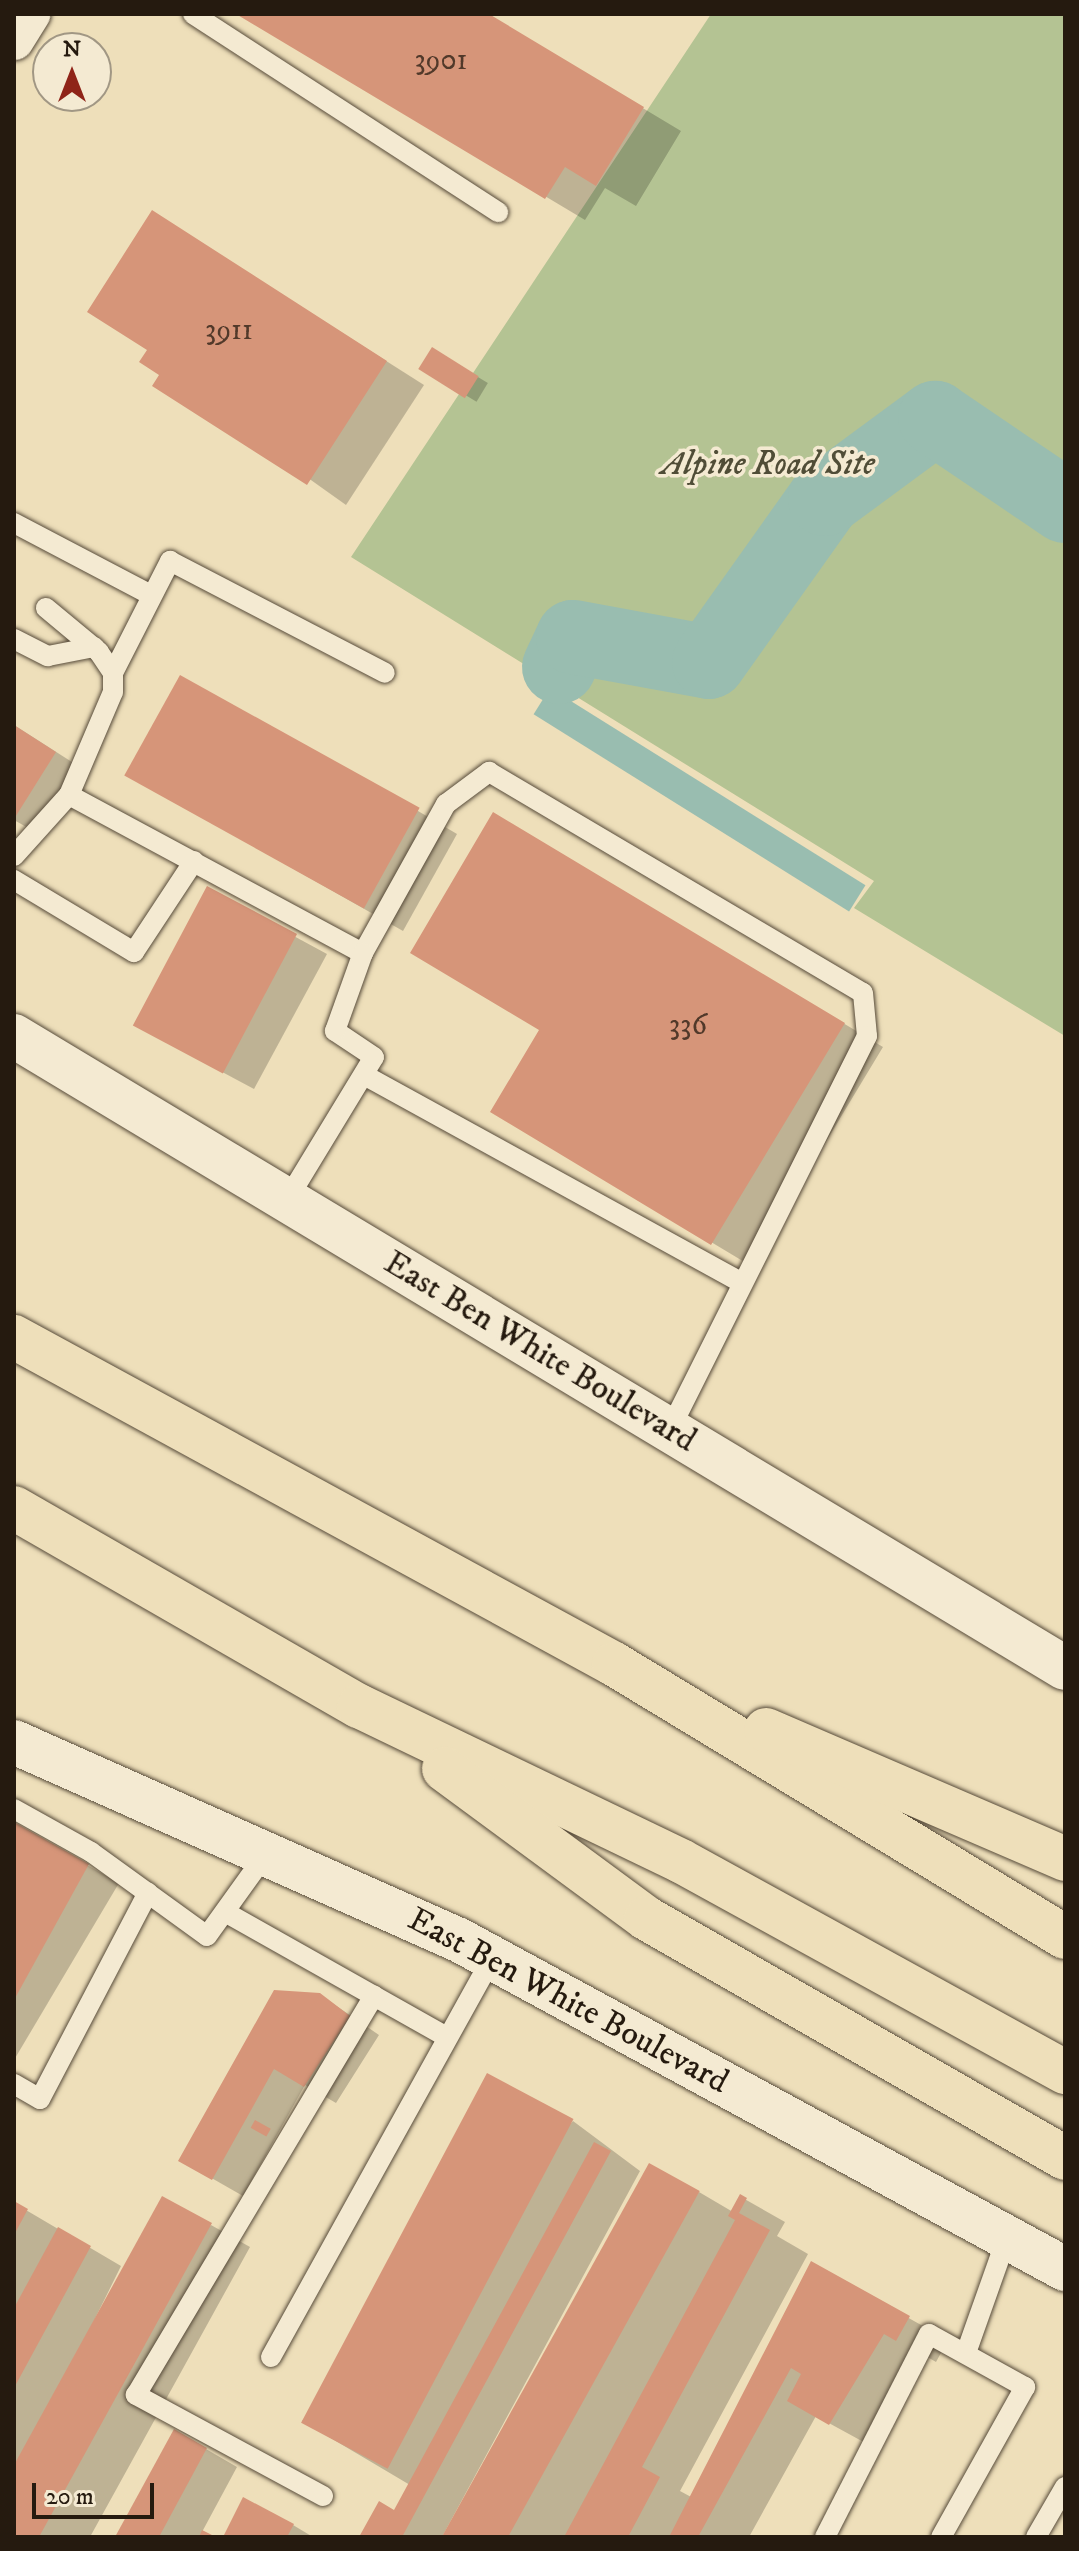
<!DOCTYPE html>
<html>
<head>
<meta charset="utf-8">
<style>
	body { margin:0 }
	#map { position:relative; width:1079px; height:2551px; overflow:hidden; background:#eedfba; font-family:"IM FELL DW Pica",serif }
	div>[style] { position:absolute }
	.green>* { inset:0; background:#b4c393 }
	.water>* { inset:0; background:#99bdb0; transform-origin:0 0 }
	.shadow>* { inset:0; background:#0003; transform-origin:0 0 }
	.river>* { height:74px; margin:-37px; padding:0 37px; transform-origin:37px; border-radius:37px; background:#99bdb0 }
	.building>* { inset:0; background:#d69579; transform-origin:0 0 }
	.roads { filter:drop-shadow(0 0 2px #574b3a) drop-shadow(0 0 2px #574b3a) }
	.service>* { height:20px; margin:-10px; padding:0 10px; transform-origin:10px; border-radius:10px; background:#f4ead2 }
	.minor>* { height:40px; margin:-20px; padding:0 20px; transform-origin:20px; border-radius:20px; background:#f4ead2 }
	.secondary>* { height:44px; margin:-22px; padding:0 22px; transform-origin:22px; border-radius:22px; background:#f4ead2 }
	.motorway>* { height:44px; margin:-22px; padding:0 22px; transform-origin:22px; border-radius:22px; background:#eedfba }
	span { translate:-50% -50%; white-space:nowrap; text-align:center; line-height:1.15; -webkit-text-stroke:7px #f4ead2; paint-order:stroke }
	.number-label { font-size:30px; color:#51392a }
	.number-label span { -webkit-text-stroke-width:0 }
	.park-label { font-size:34px; color:#504d37; font-style:italic }
	.street-label { font-size:34px; color:#251a0f }
	.frame { position:absolute; inset:0; border:16px solid #251a0f; pointer-events:none }
	.north { position:absolute; left:32px; top:32px; width:80px; height:80px; box-sizing:border-box; background:#f4ead2; border:2px solid #a19784; border-radius:50%; rotate:0deg; font-size:22px; font-weight:700; line-height:32px; text-align:center; color:#251a0f }
	.north::after { content:''; display:block; margin:auto; width:28px; height:36px; background:#8f2418; clip-path:polygon(50% 0,100% 100%,50% 72%,0 100%) }
	.scale { position:absolute; left:32px; top:2483px; width:122px; height:36px; box-sizing:border-box; border:4px solid #251a0f; border-top:0; padding-left:10px; font-size:24px; line-height:28px; white-space:nowrap; color:#251a0f; -webkit-text-stroke:6px #f4ead2; paint-order:stroke }
</style>
</head>
<body>
<div id="map">
	<div class="green">
		<i style="clip-path:polygon(711px 14px,1065px 14px,1065px 1036px,854px 908px,874px 881px,351px 557px)"></i>
	</div>
	<div class="water">
		<i style="left:550px;top:688px;width:372px;height:31px;rotate:32deg"></i>
	</div>
	<div class="shadow">
		<i style="clip-path:polygon(486px 14px,681px 131px,636px 206px,605px 188px,585px 220px,241px 15px)"></i>
		<i style="clip-path:polygon(153px 213px,424px 385px,346px 505px,162px 374px,150px 349px)"></i>
		<i style="left:433px;top:350px;width:64px;height:22px;rotate:31deg"></i>
		<i style="clip-path:polygon(14px 725px,86px 771px,44px 837px,14px 820px)"></i>
		<i style="clip-path:polygon(127px 774px,418px 811px,457px 834px,403px 931px)"></i>
		<i style="clip-path:polygon(533px 837px,883px 1047px,751px 1266px,493px 1111px,542px 1029px)"></i>
		<i style="clip-path:polygon(207px 889px,327px 954px,254px 1089px,166px 1042px)"></i>
		<i style="clip-path:polygon(14px 1824px,119px 1883px,14px 2060px)"></i>
		<i style="clip-path:polygon(319px 1994px,379px 2035px,336px 2103px,305px 2085px,243px 2196px,180px 2160px)"></i>
		<i style="clip-path:polygon(573px 2121px,640px 2171px,442px 2537px,362px 2537px,395px 2513px,410px 2485px,302px 2421px)"></i>
		<i style="clip-path:polygon(699px 2192px,733px 2212px,741px 2197px,785px 2222px,777px 2236px,808px 2254px,680px 2491px,693px 2498px,812px 2264px,948px 2340px,936px 2362px,924px 2355px,869px 2445px,816px 2416px,749px 2537px,449px 2537px)"></i>
		<i style="clip-path:polygon(14px 2203px,121px 2266px,83px 2343px,211px 2225px,250px 2247px,90px 2537px,14px 2537px)"></i>
		<i style="clip-path:polygon(206px 2449px,237px 2467px,202px 2532px,212px 2537px,117px 2537px)"></i>
		<i style="clip-path:polygon(293px 2525px,313px 2537px,225px 2537px)"></i>
	</div>
	<div class="river">
		<i style="left:559px;top:667px;width:33px;rotate:-65deg"></i>
		<i style="left:573px;top:637px;width:138px;rotate:10.4deg"></i>
		<i style="left:709px;top:662px;width:200px;rotate:-54.6deg"></i>
		<i style="left:825px;top:499px;width:137px;rotate:-36.4deg"></i>
		<i style="left:935px;top:418px;width:157px;rotate:34.1deg"></i>
	</div>
	<div class="building">
		<i style="clip-path:polygon(236px 14px,489px 14px,644px 107px,596px 186px,565px 167px,545px 199px)"></i>
		<i style="clip-path:polygon(152px 210px,387px 361px,307px 485px,152px 386px,159px 375px,139px 362px,147px 350px,87px 312px)"></i>
		<i style="left:432px;top:347px;width:55px;height:26px;rotate:32deg"></i>
		<i style="left:180px;top:675px;width:274px;height:115px;rotate:29deg"></i>
		<i style="clip-path:polygon(14px 725px,56px 752px,14px 819px)"></i>
		<i style="clip-path:polygon(493px 812px,845px 1023px,711px 1245px,490px 1112px,539px 1030px,410px 953px)"></i>
		<i style="left:207px;top:886px;width:102px;height:158px;rotate:28deg"></i>
		<i style="clip-path:polygon(14px 1822px,89px 1864px,14px 2000px)"></i>
		<i style="clip-path:polygon(274px 1990px,320px 1993px,350px 2016px,304px 2087px,274px 2069px,212px 2180px,178px 2161px)"></i>
		<i style="left:487px;top:2073px;width:98px;height:396px;rotate:28deg"></i>
		<i style="left:255px;top:2120px;width:18px;height:9px;rotate:29deg"></i>
		<i style="clip-path:polygon(594px 2142px,611px 2151px,402px 2537px,359px 2537px,379px 2501px,394px 2510px)"></i>
		<i style="left:649px;top:2163px;width:58px;height:425px;rotate:29deg"></i>
		<i style="clip-path:polygon(740px 2194px,747px 2198px,739px 2213px,770px 2230px,642px 2467px,660px 2477px,628px 2537px,564px 2537px,735px 2220px,728px 2216px)"></i>
		<i style="clip-path:polygon(162px 2196px,212px 2223px,39px 2537px,14px 2537px,14px 2465px)"></i>
		<i style="clip-path:polygon(14px 2201px,28px 2209px,14px 2235px)"></i>
		<i style="clip-path:polygon(58px 2227px,91px 2246px,14px 2388px,14px 2308px)"></i>
		<i style="clip-path:polygon(811px 2261px,910px 2316px,896px 2341px,884px 2334px,829px 2425px,787px 2401px,801px 2374px,791px 2368px,698px 2537px,669px 2537px)"></i>
		<i style="clip-path:polygon(174px 2429px,207px 2448px,159px 2537px,115px 2537px)"></i>
		<i style="clip-path:polygon(243px 2497px,294px 2524px,287px 2537px,223px 2537px)"></i>
		<i style="clip-path:polygon(202px 2530px,216px 2537px,199px 2537px)"></i>
	</div>
	<div class="roads">
		<div class="service">
			<i style="left:193px;top:14px;width:364px;rotate:33deg"></i>
			<i style="left:14px;top:523px;width:155px;rotate:27.7deg"></i>
			<i style="left:14px;top:639px;width:38px;rotate:27deg"></i>
			<i style="left:48px;top:656px;width:47px;rotate:-11.1deg"></i>
			<i style="left:113px;top:673px;width:126px;rotate:-63deg"></i>
			<i style="left:170px;top:561px;width:242px;rotate:27.5deg"></i>
			<i style="left:69px;top:795px;width:334px;rotate:28.3deg"></i>
			<i style="left:363px;top:953px;width:171px;rotate:-60.9deg"></i>
			<i style="left:446px;top:804px;width:54px;rotate:-36.7deg"></i>
			<i style="left:489px;top:772px;width:434px;rotate:30.6deg"></i>
			<i style="left:863px;top:993px;width:43px;rotate:84.7deg"></i>
			<i style="left:867px;top:1036px;width:441px;rotate:116.6deg"></i>
			<i style="left:14px;top:856px;width:82px;rotate:-48deg"></i>
			<i style="left:69px;top:795px;width:112px;rotate:-66.9deg"></i>
			<i style="left:113px;top:692px;width:19px;rotate:-90deg"></i>
			<i style="left:113px;top:673px;width:25px;rotate:-124deg"></i>
			<i style="left:99px;top:652px;width:69px;rotate:-140.3deg"></i>
			<i style="left:14px;top:880px;width:140px;rotate:31deg"></i>
			<i style="left:134px;top:952px;width:109px;rotate:-56.6deg"></i>
			<i style="left:364px;top:1075px;width:432px;rotate:28.8deg"></i>
			<i style="left:287px;top:1200px;width:167px;rotate:-58.7deg"></i>
			<i style="left:374px;top:1057px;width:47px;rotate:-146.3deg"></i>
			<i style="left:335px;top:1031px;width:83px;rotate:-70.3deg"></i>
			<i style="left:14px;top:1809px;width:88px;rotate:29.2deg"></i>
			<i style="left:91px;top:1852px;width:143px;rotate:35.9deg"></i>
			<i style="left:207px;top:1936px;width:105px;rotate:-54.3deg"></i>
			<i style="left:225px;top:1912px;width:253px;rotate:29.4deg"></i>
			<i style="left:14px;top:2084px;width:30px;rotate:30deg"></i>
			<i style="left:40px;top:2099px;width:233px;rotate:-62.4deg"></i>
			<i style="left:966px;top:2353px;width:123px;rotate:-70.5deg"></i>
			<i style="left:271px;top:2357px;width:456px;rotate:-61deg"></i>
			<i style="left:323px;top:2496px;width:213px;rotate:-151.6deg"></i>
			<i style="left:136px;top:2395px;width:465px;rotate:-59.2deg"></i>
			<i style="left:825px;top:2537px;width:228px;rotate:-62.9deg"></i>
			<i style="left:929px;top:2334px;width:110px;rotate:28.9deg"></i>
			<i style="left:1025px;top:2387px;width:172px;rotate:119.2deg"></i>
			<i style="left:1036px;top:2537px;width:58px;rotate:-59.9deg"></i>
		</div>
		<div class="minor">
			<i style="left:14px;top:40px;width:31px;rotate:-58deg"></i>
		</div>
		<div class="secondary">
			<i style="left:14px;top:1036px;width:1226px;rotate:31.02deg"></i>
			<i style="left:14px;top:1742px;width:487px;rotate:24deg"></i>
			<i style="left:459px;top:1940px;width:690px;rotate:28.5deg"></i>
		</div>
		<div class="motorway">
			<i style="left:14px;top:1337px;width:683px;rotate:28.59deg"></i>
			<i style="left:614px;top:1664px;width:527px;rotate:31.19deg"></i>
			<i style="left:14px;top:1508px;width:398px;rotate:29.9deg"></i>
			<i style="left:359px;top:1706px;width:357px;rotate:25.7deg"></i>
			<i style="left:681px;top:1861px;width:438px;rotate:28.8deg"></i>
			<i style="left:766px;top:1730px;width:326px;rotate:23.3deg"></i>
			<i style="left:444px;top:1769px;width:251px;rotate:36.4deg"></i>
			<i style="left:646px;top:1918px;width:483px;rotate:29.8deg"></i>
		</div>
	</div>
	<div class="number-label">
		<span style="left:441px;top:61px">3901</span>
		<span style="left:229px;top:331px">3911</span>
		<span style="left:688px;top:1026px">336</span>
	</div>
	<div class="park-label">
		<span style="left:768px;top:465px">Alpine Road Site</span>
	</div>
	<div class="street-label">
		<span style="left:540px;top:1352px;rotate:31deg">East Ben White Boulevard</span>
		<span style="left:568px;top:2001px;rotate:28deg">East Ben White Boulevard</span>
	</div>
	<div class="frame"></div>
	<div class="north">N</div>
	<div class="scale">20 m</div>
</div>
</body>
</html>
